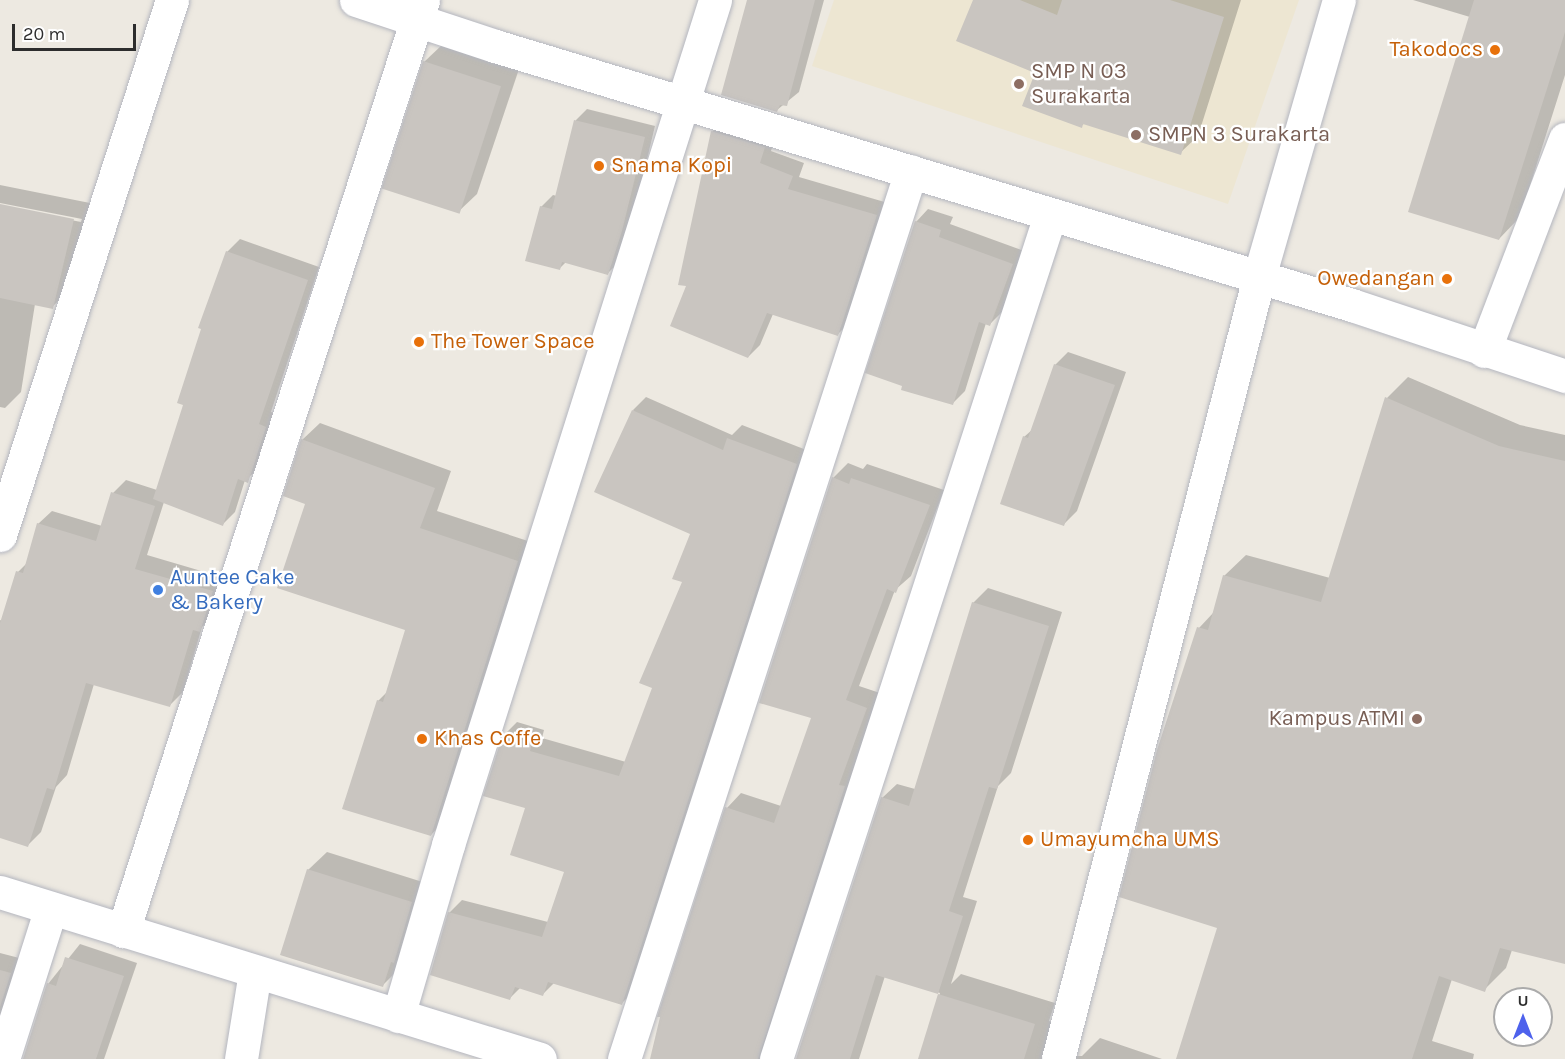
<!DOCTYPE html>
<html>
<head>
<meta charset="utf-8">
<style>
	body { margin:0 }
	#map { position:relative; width:1565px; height:1059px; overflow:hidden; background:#ede9e1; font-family:Karla,sans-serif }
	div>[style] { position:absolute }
	.education>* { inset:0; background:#ede6d2 }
	.shadow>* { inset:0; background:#0003 }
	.building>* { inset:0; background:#c9c5c0; transform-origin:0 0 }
	.roads { filter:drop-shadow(0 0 2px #b4b6bf) drop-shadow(0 0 2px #b4b6bf) }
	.minor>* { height:33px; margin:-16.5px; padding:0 16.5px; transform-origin:16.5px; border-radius:16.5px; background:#fff }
	.dots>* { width:16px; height:16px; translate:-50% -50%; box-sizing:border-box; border:3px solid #fff; border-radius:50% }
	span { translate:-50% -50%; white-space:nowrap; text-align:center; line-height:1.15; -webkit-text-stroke:4.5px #fff; paint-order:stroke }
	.food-label { font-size:22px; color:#c56008 }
	.right { translate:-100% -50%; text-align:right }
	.left { translate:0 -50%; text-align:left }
	.education-label { font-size:22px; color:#785e54 }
	.shop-label { font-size:22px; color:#366cbe }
	.north { position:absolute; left:1493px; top:987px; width:60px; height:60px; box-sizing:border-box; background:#fff; border:2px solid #ababab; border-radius:50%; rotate:0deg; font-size:16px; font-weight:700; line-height:24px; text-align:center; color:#2d2d2d }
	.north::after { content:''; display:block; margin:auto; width:21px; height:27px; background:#4e62ec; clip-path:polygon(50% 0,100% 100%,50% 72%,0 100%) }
	.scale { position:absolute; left:12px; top:24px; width:124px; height:27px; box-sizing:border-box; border:3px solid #2d2d2d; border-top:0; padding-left:8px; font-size:18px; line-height:21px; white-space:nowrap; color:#2d2d2d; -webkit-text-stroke:4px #fff; paint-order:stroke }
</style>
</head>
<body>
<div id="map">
	<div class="education">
		<i style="clip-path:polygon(834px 0,1299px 0,1228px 204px,812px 66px)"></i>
	</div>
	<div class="shadow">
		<i style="clip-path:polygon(748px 0,824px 0,799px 92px,777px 110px)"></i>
		<i style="clip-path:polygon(975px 0,1241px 0,1198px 136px,1180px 153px,1085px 123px,1081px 126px)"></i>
		<i style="clip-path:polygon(1413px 0,1565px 0,1565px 75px,1520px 217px,1499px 239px,1470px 17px)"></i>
		<i style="clip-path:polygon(443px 44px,519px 69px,477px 194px,458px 212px,424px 62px)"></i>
		<i style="clip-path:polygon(587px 109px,655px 126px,633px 218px,619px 262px,608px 273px,567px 261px,560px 268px,541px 207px,553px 195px,557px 196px,576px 120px)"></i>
		<i style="clip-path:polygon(724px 119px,776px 135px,771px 151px,804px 163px,799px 177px,888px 203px,850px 322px,838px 334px,773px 314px,760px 345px,748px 357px,689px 285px,712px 132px)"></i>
		<i style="clip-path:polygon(0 185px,90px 203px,69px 291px,52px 307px,35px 304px,21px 392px,5px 408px,0 407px,0 206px,81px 222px,82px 219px,0 203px)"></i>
		<i style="clip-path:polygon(928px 209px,953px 217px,950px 224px,1024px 251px,1002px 312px,990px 324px,986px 323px,965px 391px,952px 404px,916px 222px)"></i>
		<i style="clip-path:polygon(240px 239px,319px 267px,271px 412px,278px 414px,260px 468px,245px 480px,235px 512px,223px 524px,164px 502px,147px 555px,225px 578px,213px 617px,202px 627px,183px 692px,170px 705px,94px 684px,67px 775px,56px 787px,41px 832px,28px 845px,0 836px,0 620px,2px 621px,18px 572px,28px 562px,38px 524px,52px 511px,102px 526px,113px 493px,126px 480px,157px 490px,185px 404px,227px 252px)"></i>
		<i style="clip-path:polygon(1068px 352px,1126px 372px,1077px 511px,1064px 524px,1024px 437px,1033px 429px,1055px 365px)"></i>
		<i style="clip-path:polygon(1408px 377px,1520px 425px,1565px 435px,1565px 963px,1512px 950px,1506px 968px,1484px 990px,1452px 979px,1432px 1041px,1474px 1054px,1473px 1059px,1177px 1059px,1219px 927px,1199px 628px,1214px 612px,1224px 576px,1246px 555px,1330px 578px,1387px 398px)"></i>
		<i style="clip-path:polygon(646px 397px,732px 435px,742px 425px,809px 451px,635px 990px,621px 1004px,555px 982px,542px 995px,521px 987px,510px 998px,449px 913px,462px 900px,548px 922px,566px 871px,527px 807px,504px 735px,517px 722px,544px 730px,542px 738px,626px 762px,654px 688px,684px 581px,691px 533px,633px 410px)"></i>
		<i style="clip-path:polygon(320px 423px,451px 471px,437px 511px,534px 543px,448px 817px,431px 835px,378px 701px,387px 692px,407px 630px,307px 503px,302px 440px)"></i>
		<i style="clip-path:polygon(848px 463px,863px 469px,867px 464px,944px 490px,911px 576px,895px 590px,859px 686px,880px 693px,779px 1059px,656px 1059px,727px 808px,741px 793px,781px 806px,813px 717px,833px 478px)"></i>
		<i style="clip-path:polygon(988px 588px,1062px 612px,1011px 773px,998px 786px,963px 897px,977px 901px,951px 984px,961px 974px,1055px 1003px,1049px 1021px,1063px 1025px,1075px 1056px,1082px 1056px,1100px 1038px,1162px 1059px,919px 1059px,940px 993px,885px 976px,859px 1059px,797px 1059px,882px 798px,897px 784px,915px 789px,973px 603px)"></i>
		<i style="clip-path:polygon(327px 852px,429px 884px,401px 967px,383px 985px,308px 870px)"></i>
		<i style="clip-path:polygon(80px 944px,137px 963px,104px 1059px,24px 1059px,48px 984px)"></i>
		<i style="clip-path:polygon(0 953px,23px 959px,0 1033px)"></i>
	</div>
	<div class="building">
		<i style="clip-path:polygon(747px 0,815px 0,787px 106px,780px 105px,777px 112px,721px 95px)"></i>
		<i style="clip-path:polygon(973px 0,1020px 0,1057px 15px,1062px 0,1170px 0,1224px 17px,1181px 155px,1083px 124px,1082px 128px,1022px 106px,1035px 73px,956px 41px)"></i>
		<i style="clip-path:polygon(1474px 0,1565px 0,1565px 32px,1499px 240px,1408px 212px)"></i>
		<i style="left:423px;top:61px;width:82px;height:134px;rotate:18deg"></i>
		<i style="clip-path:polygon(574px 120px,645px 137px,622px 231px,608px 275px,562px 262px,560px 270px,525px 261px,540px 206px,552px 209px)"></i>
		<i style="clip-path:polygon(711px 131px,765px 147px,760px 163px,793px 176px,788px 189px,877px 215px,838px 336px,767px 313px,748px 358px,670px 326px,686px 286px,678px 285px)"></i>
		<i style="clip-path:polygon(0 204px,74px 219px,53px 309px,0 298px)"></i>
		<i style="clip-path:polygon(915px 221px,941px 230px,939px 237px,1013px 264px,990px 326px,979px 322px,953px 405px,901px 390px,902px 386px,865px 373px)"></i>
		<i style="clip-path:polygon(226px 251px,308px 280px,259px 424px,266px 427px,248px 483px,238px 479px,223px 526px,153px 499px,183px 405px,177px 403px,201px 329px,198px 328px)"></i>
		<i style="clip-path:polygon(1054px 364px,1115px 385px,1064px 526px,1000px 504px,1023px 436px,1028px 438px)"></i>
		<i style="clip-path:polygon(1385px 397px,1499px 446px,1565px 461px,1565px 964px,1500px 948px,1485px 992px,1439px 976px,1412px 1059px,1176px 1059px,1217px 928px,1119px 897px,1157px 750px,1197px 627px,1208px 630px,1223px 575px,1321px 602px)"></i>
		<i style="clip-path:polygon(632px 410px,723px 450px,727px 438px,797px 464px,622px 1005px,548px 982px,543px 996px,515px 987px,510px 1000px,430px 975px,448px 912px,542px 937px,564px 872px,510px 855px,525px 808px,483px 796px,503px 734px,532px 743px,530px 751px,619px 776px,652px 688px,639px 683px,682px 582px,672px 579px,690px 534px,594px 492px)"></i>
		<i style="clip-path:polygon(301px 439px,435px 488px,420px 528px,518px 561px,431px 836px,342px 809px,377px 700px,383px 702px,405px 630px,277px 588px,305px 504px,283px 496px)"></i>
		<i style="clip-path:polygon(832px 477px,849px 484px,851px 478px,930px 505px,896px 593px,887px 589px,846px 700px,867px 708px,839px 785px,845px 786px,758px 1059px,650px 1059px,660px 1017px,657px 1017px,725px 807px,774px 823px,811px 718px,759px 703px)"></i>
		<i style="clip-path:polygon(111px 492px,155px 506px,135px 569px,213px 591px,200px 632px,193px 630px,170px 707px,86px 683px,54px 790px,47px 788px,28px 847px,0 838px,0 623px,16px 571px,23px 573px,37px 523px,96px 541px)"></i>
		<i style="clip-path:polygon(972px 602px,1049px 626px,997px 789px,989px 787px,949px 911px,963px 916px,938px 994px,876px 975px,850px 1059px,796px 1059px,881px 797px,909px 806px)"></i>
		<i style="clip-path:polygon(307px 869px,412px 902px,394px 963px,391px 962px,383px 987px,280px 955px)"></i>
		<i style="clip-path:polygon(65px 957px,124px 976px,96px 1059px,23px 1059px,47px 983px,56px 986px)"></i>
		<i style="clip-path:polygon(0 970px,11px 973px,0 1007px)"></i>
		<i style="clip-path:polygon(938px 994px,1035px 1024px,1024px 1059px,918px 1059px)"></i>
	</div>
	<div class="roads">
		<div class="minor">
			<i style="left:356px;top:0;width:146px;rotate:18.3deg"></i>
			<i style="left:495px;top:46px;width:895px;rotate:16.82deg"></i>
			<i style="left:1352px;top:305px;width:225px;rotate:18.4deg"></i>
			<i style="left:1484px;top:351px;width:227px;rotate:-69.1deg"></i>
			<i style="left:0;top:535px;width:562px;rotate:-72.18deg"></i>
			<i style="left:0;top:892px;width:565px;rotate:17.18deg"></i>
			<i style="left:123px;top:931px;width:978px;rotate:-72.14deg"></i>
			<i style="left:398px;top:1016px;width:178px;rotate:-73.7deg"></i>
			<i style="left:448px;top:845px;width:886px;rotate:-72.46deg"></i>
			<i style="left:3px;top:1059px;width:158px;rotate:-72.4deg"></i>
			<i style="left:241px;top:1059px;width:88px;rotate:-80.9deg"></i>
			<i style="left:624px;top:1059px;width:933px;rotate:-72.09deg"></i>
			<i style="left:776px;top:1059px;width:887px;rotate:-72.01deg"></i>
			<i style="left:1058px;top:1059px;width:807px;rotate:-75.59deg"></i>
			<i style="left:1259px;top:277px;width:288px;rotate:-73.9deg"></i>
		</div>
	</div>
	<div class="dots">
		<i style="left:1495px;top:50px;background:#e8710a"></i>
		<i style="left:1019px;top:84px;background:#8d6e63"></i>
		<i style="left:1136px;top:135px;background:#8d6e63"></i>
		<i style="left:599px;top:166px;background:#e8710a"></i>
		<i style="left:1447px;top:279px;background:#e8710a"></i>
		<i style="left:419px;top:342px;background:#e8710a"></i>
		<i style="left:158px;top:590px;background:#3f7fe0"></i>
		<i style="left:1417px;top:719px;background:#8d6e63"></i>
		<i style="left:422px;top:739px;background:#e8710a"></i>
		<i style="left:1028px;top:840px;background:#e8710a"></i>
	</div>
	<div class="food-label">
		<span class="right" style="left:1483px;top:50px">Takodocs</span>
		<span class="left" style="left:611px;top:166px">Snama Kopi</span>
		<span class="right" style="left:1435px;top:279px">Owedangan</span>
		<span class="left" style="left:431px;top:342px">The Tower Space</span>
		<span class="left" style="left:434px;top:739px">Khas Coffe</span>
		<span class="left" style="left:1040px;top:840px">Umayumcha UMS</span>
	</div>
	<div class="education-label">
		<span class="left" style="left:1031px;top:84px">SMP N 03<br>Surakarta</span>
		<span class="left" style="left:1148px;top:135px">SMPN 3 Surakarta</span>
		<span class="right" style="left:1405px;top:719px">Kampus ATMI</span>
	</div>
	<div class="shop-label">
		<span class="left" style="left:170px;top:590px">Auntee Cake<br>&amp; Bakery</span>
	</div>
	<div class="north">U</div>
	<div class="scale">20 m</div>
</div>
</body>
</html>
